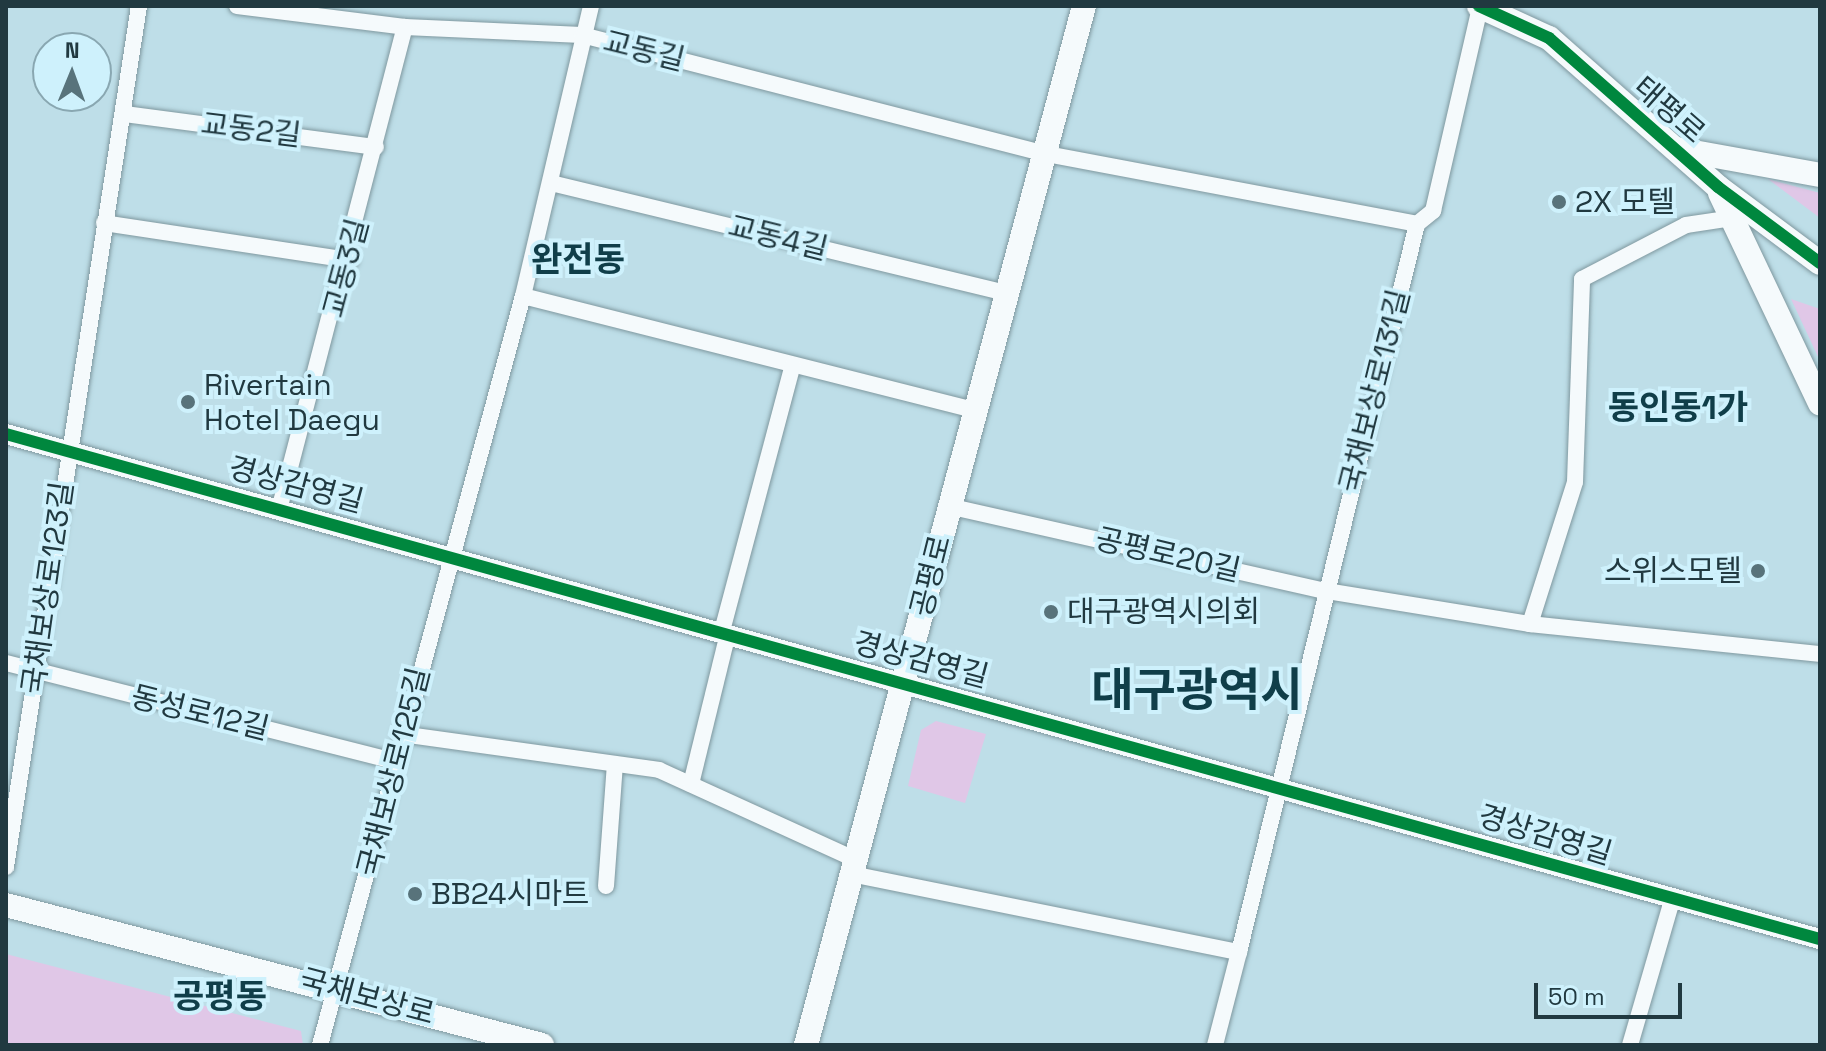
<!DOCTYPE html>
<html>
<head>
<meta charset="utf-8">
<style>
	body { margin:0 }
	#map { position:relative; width:1826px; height:1051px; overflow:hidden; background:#bedee8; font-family:"Space Grotesk","Noto Sans KR",sans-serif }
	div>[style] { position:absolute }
	.green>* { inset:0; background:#e0c7e7 }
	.roads { filter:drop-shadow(0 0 2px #7f989f) drop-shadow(0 0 2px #7f989f) }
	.minor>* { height:16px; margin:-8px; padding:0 8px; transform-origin:8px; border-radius:8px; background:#f5fafc }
	.tertiary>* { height:20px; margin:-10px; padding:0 10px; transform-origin:10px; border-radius:10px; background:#f5fafc }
	.secondary>* { height:24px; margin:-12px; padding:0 12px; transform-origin:12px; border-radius:12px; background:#f5fafc }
	.cycleway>* { height:12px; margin:-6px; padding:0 6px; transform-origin:6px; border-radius:6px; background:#00873e }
	.dots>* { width:22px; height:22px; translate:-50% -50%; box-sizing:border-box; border:4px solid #cef1fc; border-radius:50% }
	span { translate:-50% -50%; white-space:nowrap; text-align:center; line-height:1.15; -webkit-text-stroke:8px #cef1fc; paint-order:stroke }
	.street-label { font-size:30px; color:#213940 }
	.poi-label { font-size:30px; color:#213940 }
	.left { translate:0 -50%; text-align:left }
	.right { translate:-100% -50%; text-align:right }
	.quarter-label { font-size:34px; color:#103e49; font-weight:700 }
	.town-label { font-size:46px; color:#103e49; font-weight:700 }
	.frame { position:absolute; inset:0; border:8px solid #213940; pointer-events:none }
	.north { position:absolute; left:32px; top:32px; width:80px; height:80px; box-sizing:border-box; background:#cef1fc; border:2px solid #89a7b1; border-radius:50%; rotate:1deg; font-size:22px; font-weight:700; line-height:32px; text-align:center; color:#213940 }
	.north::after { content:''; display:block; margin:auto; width:28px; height:36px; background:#58737b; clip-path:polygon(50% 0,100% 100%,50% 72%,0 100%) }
	.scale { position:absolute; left:1534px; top:983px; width:148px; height:36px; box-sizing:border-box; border:4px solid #213940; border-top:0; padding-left:10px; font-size:24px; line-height:28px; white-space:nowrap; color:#213940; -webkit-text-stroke:6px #cef1fc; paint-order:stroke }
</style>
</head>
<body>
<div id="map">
	<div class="green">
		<i style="clip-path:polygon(1768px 179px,1820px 193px,1820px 218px)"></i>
		<i style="clip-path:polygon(1791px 299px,1820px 309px,1820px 361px)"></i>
		<i style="clip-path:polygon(936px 721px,986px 734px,965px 803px,908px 786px,921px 730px)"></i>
		<i style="clip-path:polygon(6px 954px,301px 1031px,303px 1045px,6px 1045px)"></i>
	</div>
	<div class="roads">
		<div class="minor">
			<i style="left:237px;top:6px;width:169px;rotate:7.1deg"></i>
			<i style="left:405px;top:27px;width:177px;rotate:2.6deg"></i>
			<i style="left:582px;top:35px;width:475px;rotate:14.4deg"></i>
			<i style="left:1042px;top:153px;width:382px;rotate:10.7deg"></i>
			<i style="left:125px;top:114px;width:253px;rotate:7.5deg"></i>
			<i style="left:551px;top:183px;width:466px;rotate:13.6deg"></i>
			<i style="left:104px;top:223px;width:249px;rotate:8.6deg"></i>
			<i style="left:523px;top:296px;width:463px;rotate:14.2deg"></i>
			<i style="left:280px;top:506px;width:495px;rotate:-75.4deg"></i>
			<i style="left:948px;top:506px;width:387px;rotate:12.7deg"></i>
			<i style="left:1326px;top:591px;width:207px;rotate:9.2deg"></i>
			<i style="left:1530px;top:624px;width:292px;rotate:5.9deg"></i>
			<i style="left:1530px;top:624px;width:149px;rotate:-72.4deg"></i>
			<i style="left:1575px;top:482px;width:203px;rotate:-88deg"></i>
			<i style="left:1582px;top:279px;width:117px;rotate:-27.4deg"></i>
			<i style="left:1686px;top:225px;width:48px;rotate:-8.5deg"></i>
			<i style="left:722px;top:631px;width:275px;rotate:-75.1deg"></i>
			<i style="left:6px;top:663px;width:400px;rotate:14.2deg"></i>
			<i style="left:401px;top:734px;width:260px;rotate:7.9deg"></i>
			<i style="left:659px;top:770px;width:214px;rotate:24.5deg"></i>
			<i style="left:691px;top:784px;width:155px;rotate:-76.2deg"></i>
			<i style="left:6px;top:867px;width:871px;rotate:-81.22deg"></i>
			<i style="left:851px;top:874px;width:396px;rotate:11.4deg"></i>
			<i style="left:1239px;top:952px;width:749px;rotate:-76.26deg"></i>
			<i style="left:1417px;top:224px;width:21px;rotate:-39deg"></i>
			<i style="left:1433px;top:211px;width:209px;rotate:-77deg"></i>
			<i style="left:606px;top:886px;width:122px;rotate:-85.8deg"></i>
			<i style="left:320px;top:1045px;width:776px;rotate:-74.84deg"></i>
			<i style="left:523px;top:296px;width:298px;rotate:-76.8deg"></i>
			<i style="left:1215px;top:1045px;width:96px;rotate:-75.5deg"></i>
			<i style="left:1630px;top:1045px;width:151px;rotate:-73.8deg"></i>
		</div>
		<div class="tertiary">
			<i style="left:6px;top:434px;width:1883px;rotate:15.56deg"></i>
		</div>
		<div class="secondary">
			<i style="left:1479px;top:6px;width:77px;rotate:24.6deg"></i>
			<i style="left:1549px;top:38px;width:225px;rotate:41.4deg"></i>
			<i style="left:1718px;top:187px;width:127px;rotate:36.7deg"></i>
			<i style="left:1677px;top:149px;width:145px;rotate:10.3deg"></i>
			<i style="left:1720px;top:193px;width:233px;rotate:64.6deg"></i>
			<i style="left:6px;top:905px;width:554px;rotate:14.64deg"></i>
			<i style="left:806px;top:1045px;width:1076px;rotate:-75.02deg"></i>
		</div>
	</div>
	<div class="cycleway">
		<i style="left:1479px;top:6px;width:77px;rotate:24.6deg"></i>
		<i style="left:1549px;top:38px;width:225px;rotate:41.4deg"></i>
		<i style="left:1718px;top:187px;width:127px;rotate:36.7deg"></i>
		<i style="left:6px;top:434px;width:1883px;rotate:15.56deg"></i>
	</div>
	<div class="dots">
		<i style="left:1559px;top:202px;background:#58737b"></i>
		<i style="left:188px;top:402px;background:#58737b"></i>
		<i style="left:1758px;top:571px;background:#58737b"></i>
		<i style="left:1051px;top:612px;background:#58737b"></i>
		<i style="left:415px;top:894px;background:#58737b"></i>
	</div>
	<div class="street-label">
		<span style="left:644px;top:51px;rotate:14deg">교동길</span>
		<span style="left:1669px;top:110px;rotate:41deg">태평로</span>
		<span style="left:251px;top:130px;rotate:7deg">교동2길</span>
		<span style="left:778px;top:238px;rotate:14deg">교동4길</span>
		<span style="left:346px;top:268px;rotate:-75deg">교동3길</span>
		<span style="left:1375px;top:391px;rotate:-76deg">국채보상로131길</span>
		<span style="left:296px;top:485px;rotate:15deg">경상감영길</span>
		<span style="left:1168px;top:555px;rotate:13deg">공평로20길</span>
		<span style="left:931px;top:576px;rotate:-76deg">공평로</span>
		<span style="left:48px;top:588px;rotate:-82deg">국채보상로123길</span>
		<span style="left:921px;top:660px;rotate:15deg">경상감영길</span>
		<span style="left:200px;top:713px;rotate:14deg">동성로12길</span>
		<span style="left:394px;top:772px;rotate:-76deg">국채보상로125길</span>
		<span style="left:1545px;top:835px;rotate:17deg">경상감영길</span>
		<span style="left:367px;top:997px;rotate:15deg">국채보상로</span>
	</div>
	<div class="poi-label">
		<span class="left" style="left:1575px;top:202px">2X 모텔</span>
		<span class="left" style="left:204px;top:402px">Rivertain<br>Hotel Daegu</span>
		<span class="right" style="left:1742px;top:571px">스위스모텔</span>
		<span class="left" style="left:1067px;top:612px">대구광역시의회</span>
		<span class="left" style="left:431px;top:894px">BB24시마트</span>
	</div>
	<div class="quarter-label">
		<span style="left:578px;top:260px">완전동</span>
		<span style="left:1678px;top:408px">동인동1가</span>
		<span style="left:220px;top:997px">공평동</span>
	</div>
	<div class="town-label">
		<span style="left:1197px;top:690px">대구광역시</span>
	</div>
	<div class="frame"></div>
	<div class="north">N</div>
	<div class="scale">50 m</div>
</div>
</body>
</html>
